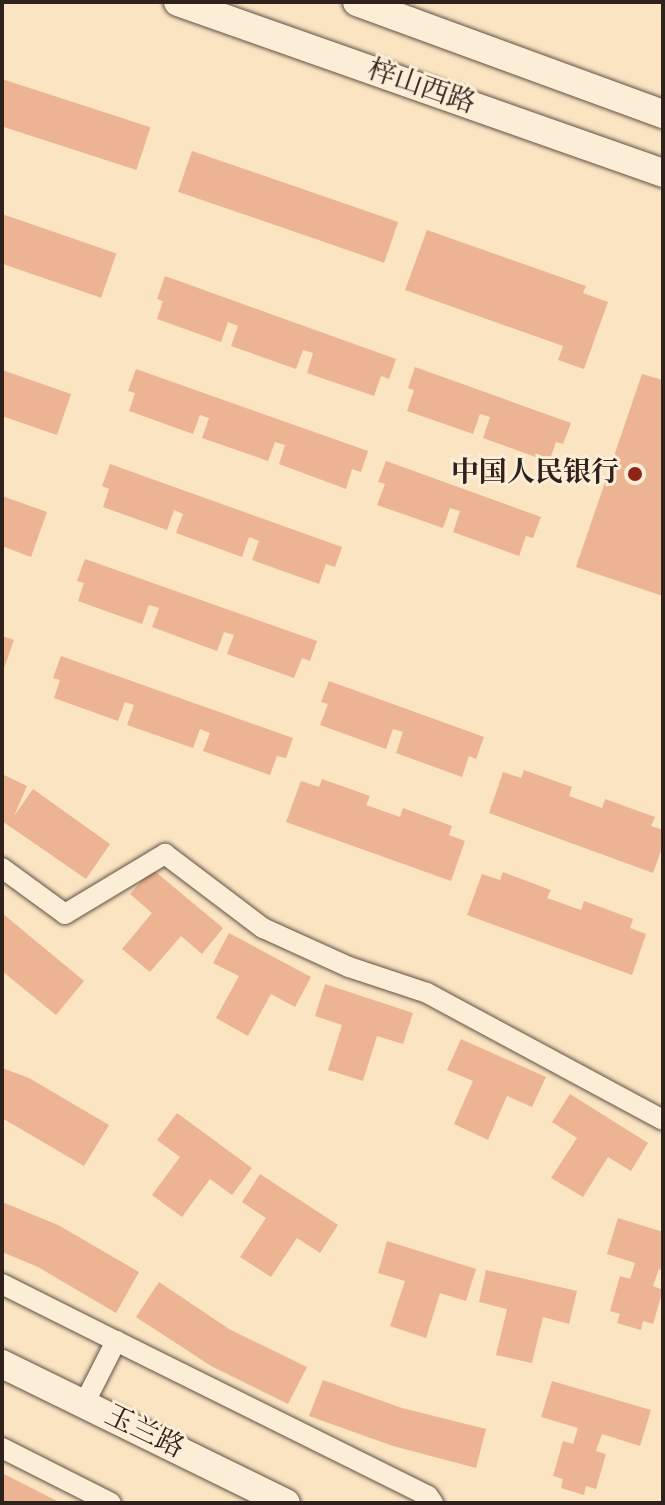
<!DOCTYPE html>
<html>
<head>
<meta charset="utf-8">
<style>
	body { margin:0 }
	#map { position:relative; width:665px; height:1505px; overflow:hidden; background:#fbe4c2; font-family:"IM FELL English","Noto Serif SC",serif }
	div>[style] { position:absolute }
	.building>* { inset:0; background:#ecb493; transform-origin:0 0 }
	.roads { filter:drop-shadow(0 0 2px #625246) drop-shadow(0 0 2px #625246) }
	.street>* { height:20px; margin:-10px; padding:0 10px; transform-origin:10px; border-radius:10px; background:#fcedd7 }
	.secondary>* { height:28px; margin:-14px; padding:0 14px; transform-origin:14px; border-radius:14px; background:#fcedd7 }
	.dots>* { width:22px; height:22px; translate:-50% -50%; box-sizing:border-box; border:4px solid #fcedd7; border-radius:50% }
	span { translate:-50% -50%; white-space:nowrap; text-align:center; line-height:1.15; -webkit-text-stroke:6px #fcedd7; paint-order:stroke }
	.street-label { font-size:28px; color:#2f211c }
	.poi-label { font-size:28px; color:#2f211c; font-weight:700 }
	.right { translate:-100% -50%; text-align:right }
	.frame { position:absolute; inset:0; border:4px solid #2f211c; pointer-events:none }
</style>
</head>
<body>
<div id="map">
	<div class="building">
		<i style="left:2px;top:79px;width:156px;height:45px;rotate:18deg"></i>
		<i style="left:192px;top:151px;width:218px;height:43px;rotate:19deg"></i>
		<i style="left:2px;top:214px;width:121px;height:47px;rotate:19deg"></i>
		<i style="clip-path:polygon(427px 230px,586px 286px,583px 293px,608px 302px,584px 369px,558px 360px,563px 346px,405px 290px)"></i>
		<i style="clip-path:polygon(165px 276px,396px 359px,389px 379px,381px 376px,374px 396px,307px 373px,313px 353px,303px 350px,296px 369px,231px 346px,238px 326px,228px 322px,221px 342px,157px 319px,163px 301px,157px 299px)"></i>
		<i style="clip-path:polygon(415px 367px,571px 423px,563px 444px,556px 442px,549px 462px,483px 438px,490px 417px,480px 414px,473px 434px,407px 411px,414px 390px,408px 388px)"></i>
		<i style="clip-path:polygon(136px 369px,368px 451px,361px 472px,352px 469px,346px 489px,279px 464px,285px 445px,275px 442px,268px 461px,202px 438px,209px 418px,200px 415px,193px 434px,129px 411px,135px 393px,128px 391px)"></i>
		<i style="clip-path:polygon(2px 370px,71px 394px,57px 435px,2px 416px)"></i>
		<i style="clip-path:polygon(642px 374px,663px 380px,663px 596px,576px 567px)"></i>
		<i style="clip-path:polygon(386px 461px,541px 517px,533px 538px,526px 536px,519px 556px,453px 532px,460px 511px,450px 508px,443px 528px,377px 505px,385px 484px,378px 482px)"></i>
		<i style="clip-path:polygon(110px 464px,342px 547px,335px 567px,326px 564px,319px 584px,252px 560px,259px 541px,249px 537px,242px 557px,176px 533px,183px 514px,174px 510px,167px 530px,103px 507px,109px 489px,102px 486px)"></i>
		<i style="clip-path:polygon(2px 496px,47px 512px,31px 557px,2px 546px)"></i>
		<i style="clip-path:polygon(85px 559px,317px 641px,310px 661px,302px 658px,294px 678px,227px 654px,234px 635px,224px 632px,217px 651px,152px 627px,159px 608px,149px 605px,142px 624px,78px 601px,84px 583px,77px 581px)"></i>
		<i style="clip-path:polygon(2px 636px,14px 640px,2px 674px)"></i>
		<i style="clip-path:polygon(61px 656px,293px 738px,286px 758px,277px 756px,270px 775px,203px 751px,210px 733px,200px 729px,193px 748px,127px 725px,134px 705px,125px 702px,118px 721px,54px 698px,60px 680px,53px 678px)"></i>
		<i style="clip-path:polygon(329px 681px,484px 737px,476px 759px,469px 756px,462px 777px,396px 753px,403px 732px,393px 729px,386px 749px,320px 725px,328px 704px,321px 702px)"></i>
		<i style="clip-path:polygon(524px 770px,572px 787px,569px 796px,602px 808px,605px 799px,655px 817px,651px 826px,663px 830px,663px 845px,653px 873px,489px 813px,503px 772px,521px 778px)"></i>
		<i style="clip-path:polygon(2px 774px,27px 786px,14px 816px,33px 789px,110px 844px,86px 879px,2px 821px)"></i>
		<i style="clip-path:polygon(322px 779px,370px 796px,366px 805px,400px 817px,403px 808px,452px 826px,449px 835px,465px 841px,451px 881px,286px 822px,301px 781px,319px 787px)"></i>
		<i style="clip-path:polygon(152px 869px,223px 928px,202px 954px,181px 936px,150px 972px,122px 949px,152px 913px,130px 894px)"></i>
		<i style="clip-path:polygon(503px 872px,551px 890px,547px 898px,581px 910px,584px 901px,633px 919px,630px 928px,646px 934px,632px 975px,467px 915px,482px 874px,500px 880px)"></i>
		<i style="clip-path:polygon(2px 913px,84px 981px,56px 1015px,2px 971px)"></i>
		<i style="clip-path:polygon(229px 933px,311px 977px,295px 1007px,271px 994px,248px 1036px,216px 1018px,239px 976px,213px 963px)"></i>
		<i style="clip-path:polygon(325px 984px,413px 1013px,403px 1044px,377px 1036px,363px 1081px,328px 1070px,342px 1025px,315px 1016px)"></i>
		<i style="clip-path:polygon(461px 1039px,546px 1077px,532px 1107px,507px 1096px,488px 1140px,454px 1124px,473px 1081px,447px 1070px)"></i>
		<i style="clip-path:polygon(2px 1068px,29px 1078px,109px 1125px,84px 1166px,2px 1118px)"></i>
		<i style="clip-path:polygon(570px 1094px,648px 1143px,631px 1171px,608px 1157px,583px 1197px,551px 1178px,577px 1138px,552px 1122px)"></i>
		<i style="clip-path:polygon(177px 1113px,252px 1168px,232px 1195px,210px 1179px,182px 1217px,152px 1195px,180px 1157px,157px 1140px)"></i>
		<i style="clip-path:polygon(260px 1174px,338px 1225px,320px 1253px,297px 1238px,271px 1277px,240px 1257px,266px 1218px,242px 1202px)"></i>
		<i style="clip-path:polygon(2px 1202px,58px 1225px,139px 1272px,116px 1313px,38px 1267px,2px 1252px)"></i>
		<i style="clip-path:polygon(618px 1218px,663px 1232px,663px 1271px,659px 1269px,653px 1286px,663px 1290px,653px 1324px,643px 1321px,641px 1330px,617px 1323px,620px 1314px,610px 1311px,620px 1276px,630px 1279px,635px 1263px,607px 1254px)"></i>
		<i style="clip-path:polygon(387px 1241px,476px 1269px,466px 1301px,440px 1293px,426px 1338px,390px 1326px,405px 1281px,378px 1273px)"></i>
		<i style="clip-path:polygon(486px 1270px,577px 1291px,569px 1324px,543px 1317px,532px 1363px,496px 1355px,507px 1309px,479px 1302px)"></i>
		<i style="clip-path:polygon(159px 1282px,229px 1329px,307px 1367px,288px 1404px,211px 1366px,136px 1317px)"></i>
		<i style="clip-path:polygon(323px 1380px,402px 1408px,486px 1429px,476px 1468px,393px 1446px,309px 1416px)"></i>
		<i style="clip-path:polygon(552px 1381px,651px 1410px,640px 1446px,602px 1434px,596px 1451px,606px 1454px,596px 1489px,586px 1486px,584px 1495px,561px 1488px,563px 1479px,553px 1476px,563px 1441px,573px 1444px,578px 1428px,541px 1417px)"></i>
		<i style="clip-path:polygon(2px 1473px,61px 1503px,2px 1503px)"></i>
	</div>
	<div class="roads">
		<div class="street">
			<i style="left:2px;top:868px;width:78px;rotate:36.1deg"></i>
			<i style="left:65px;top:914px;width:117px;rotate:-31deg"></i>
			<i style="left:165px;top:854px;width:123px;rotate:37.1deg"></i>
			<i style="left:263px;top:928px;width:94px;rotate:24.4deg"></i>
			<i style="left:349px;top:967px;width:82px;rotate:18.4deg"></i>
			<i style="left:427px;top:993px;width:268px;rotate:28.3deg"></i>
			<i style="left:2px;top:1284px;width:127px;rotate:26.6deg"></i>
			<i style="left:84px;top:1404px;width:71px;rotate:-63.1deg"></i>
			<i style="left:116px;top:1341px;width:348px;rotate:26.4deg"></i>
			<i style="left:428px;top:1496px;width:9px;rotate:54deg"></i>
			<i style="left:2px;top:1448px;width:122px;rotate:26.8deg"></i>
		</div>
		<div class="secondary">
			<i style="left:178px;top:2px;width:514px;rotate:19.42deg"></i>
			<i style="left:357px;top:2px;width:326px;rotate:20.1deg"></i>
			<i style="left:2px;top:1364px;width:316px;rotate:26.1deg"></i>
		</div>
	</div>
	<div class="dots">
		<i style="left:635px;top:474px;background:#8f2418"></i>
	</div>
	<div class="street-label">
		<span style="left:421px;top:88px;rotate:19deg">梓山西路</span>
		<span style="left:144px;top:1433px;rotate:26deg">玉兰路</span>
	</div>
	<div class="poi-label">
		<span class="right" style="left:619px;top:474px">中国人民银行</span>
	</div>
	<div class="frame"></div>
</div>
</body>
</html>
